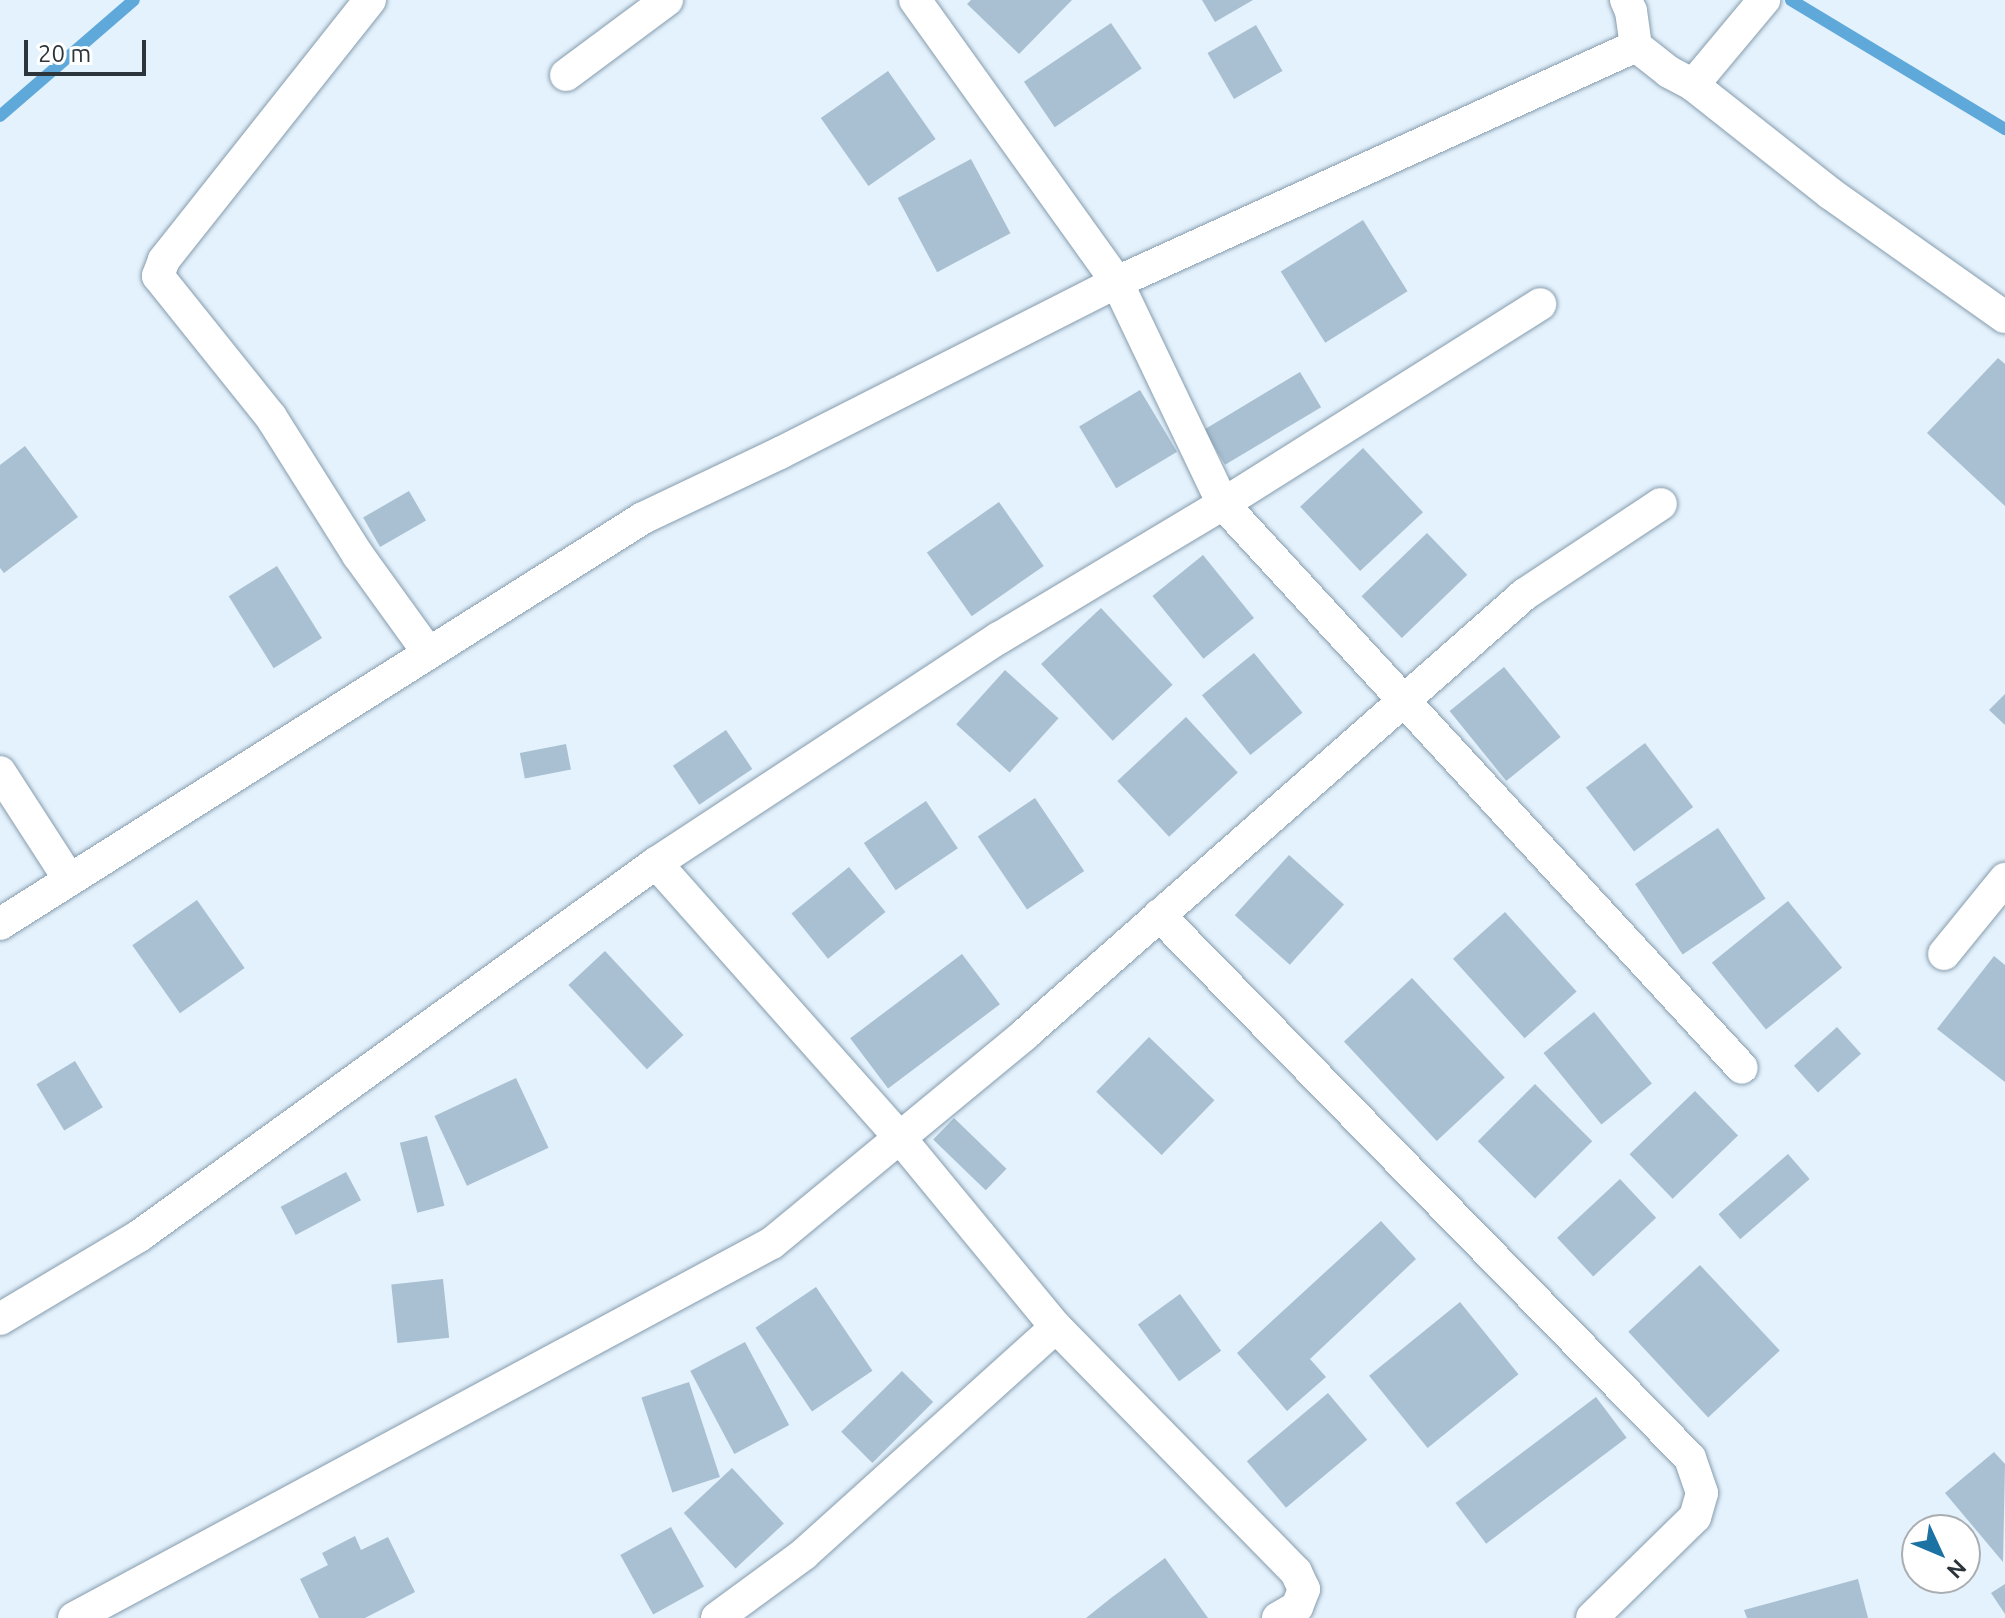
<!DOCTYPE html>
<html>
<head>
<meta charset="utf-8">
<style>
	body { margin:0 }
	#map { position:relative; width:2005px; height:1618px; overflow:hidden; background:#e4f2fd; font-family:Ubuntu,sans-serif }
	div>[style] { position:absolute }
	.stream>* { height:12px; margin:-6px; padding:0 6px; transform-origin:6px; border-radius:6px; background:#5fa9da }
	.building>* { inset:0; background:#a8c0d1; transform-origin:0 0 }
	.roads { filter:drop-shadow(0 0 2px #869cad) drop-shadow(0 0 2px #869cad) }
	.street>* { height:32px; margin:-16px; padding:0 16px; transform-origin:16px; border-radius:16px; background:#fff }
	span { translate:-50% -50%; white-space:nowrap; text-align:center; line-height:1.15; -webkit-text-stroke:7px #fff; paint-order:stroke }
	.north { position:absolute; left:1901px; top:1514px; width:80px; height:80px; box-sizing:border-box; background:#fff; border:2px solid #abaeb1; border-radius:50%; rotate:134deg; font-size:22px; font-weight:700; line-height:32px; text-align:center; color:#2c353c }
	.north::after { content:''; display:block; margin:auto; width:28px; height:36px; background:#1c72a2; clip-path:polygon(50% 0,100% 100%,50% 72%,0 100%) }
	.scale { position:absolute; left:24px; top:40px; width:122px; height:36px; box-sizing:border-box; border:4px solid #2c353c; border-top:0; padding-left:10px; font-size:24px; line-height:28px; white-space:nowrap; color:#2c353c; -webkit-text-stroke:6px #fff; paint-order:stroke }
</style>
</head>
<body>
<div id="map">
	<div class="stream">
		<i style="left:1791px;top:0;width:250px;rotate:31.1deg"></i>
		<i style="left:0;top:116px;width:177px;rotate:-40.9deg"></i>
	</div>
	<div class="building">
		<i style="clip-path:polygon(971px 0,1072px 0,1019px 54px,967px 4px)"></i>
		<i style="clip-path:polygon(1202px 0,1253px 0,1215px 22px)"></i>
		<i style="left:1111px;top:23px;width:55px;height:105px;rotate:56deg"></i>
		<i style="left:1256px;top:25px;width:53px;height:56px;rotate:60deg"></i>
		<i style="left:888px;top:71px;width:83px;height:82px;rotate:55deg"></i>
		<i style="left:971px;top:159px;width:84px;height:83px;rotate:62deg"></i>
		<i style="left:1363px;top:220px;width:84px;height:97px;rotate:58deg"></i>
		<i style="clip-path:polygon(1998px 358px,2005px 364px,2005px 506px,1927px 433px)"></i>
		<i style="left:1300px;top:372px;width:41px;height:112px;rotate:59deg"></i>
		<i style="left:1140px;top:390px;width:72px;height:71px;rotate:59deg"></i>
		<i style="clip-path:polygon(25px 446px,78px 517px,4px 573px,0 568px,0 465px)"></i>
		<i style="left:1363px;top:448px;width:88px;height:86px;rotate:47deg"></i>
		<i style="left:409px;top:491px;width:34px;height:53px;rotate:60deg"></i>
		<i style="left:999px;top:502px;width:78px;height:88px;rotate:55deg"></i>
		<i style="left:1427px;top:533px;width:58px;height:91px;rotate:46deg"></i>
		<i style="left:1203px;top:555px;width:81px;height:65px;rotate:51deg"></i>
		<i style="left:277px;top:566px;width:85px;height:57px;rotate:58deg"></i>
		<i style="left:1101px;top:608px;width:105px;height:82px;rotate:47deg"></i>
		<i style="left:1254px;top:653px;width:77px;height:67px;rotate:51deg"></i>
		<i style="left:1504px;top:667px;width:90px;height:70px;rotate:51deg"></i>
		<i style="left:1005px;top:670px;width:72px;height:73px;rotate:42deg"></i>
		<i style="clip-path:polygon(2005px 694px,2005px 725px,1989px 710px)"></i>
		<i style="left:1186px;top:717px;width:76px;height:94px;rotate:47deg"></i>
		<i style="left:726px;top:730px;width:47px;height:64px;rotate:56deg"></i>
		<i style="left:1645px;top:743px;width:80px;height:74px;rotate:53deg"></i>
		<i style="left:566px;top:744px;width:26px;height:47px;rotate:79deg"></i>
		<i style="left:1035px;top:798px;width:88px;height:69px;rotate:56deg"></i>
		<i style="left:926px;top:801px;width:57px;height:75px;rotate:56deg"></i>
		<i style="left:1718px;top:828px;width:85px;height:100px;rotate:56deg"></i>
		<i style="left:1289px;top:855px;width:74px;height:81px;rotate:42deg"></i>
		<i style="left:849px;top:867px;width:58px;height:74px;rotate:51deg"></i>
		<i style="left:197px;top:900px;width:83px;height:79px;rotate:55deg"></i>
		<i style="left:1788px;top:901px;width:86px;height:98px;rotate:51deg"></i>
		<i style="left:1505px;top:912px;width:107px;height:70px;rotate:48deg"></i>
		<i style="left:605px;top:951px;width:115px;height:50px;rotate:47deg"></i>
		<i style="left:962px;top:954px;width:63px;height:140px;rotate:53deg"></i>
		<i style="clip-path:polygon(1994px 956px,2005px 965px,2005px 1082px,1937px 1029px)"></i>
		<i style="left:1412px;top:978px;width:136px;height:93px;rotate:47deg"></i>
		<i style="left:1594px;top:1012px;width:92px;height:65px;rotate:51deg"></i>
		<i style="left:1837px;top:1027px;width:36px;height:58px;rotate:48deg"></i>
		<i style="left:1149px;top:1037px;width:91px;height:76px;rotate:44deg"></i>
		<i style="left:75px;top:1061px;width:54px;height:45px;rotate:59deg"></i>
		<i style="left:516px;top:1078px;width:77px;height:90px;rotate:65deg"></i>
		<i style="left:1535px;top:1084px;width:81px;height:81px;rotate:45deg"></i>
		<i style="left:1695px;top:1091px;width:62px;height:91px;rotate:46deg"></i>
		<i style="left:954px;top:1118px;width:73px;height:30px;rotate:44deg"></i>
		<i style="left:427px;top:1136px;width:72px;height:28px;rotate:76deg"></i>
		<i style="left:1788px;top:1154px;width:33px;height:92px;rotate:49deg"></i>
		<i style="left:346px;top:1172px;width:32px;height:74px;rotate:62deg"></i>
		<i style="left:1620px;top:1179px;width:53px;height:86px;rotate:47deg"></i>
		<i style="clip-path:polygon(1381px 1221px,1416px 1259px,1310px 1359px,1326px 1377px,1287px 1411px,1237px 1353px)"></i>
		<i style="left:1700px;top:1265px;width:117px;height:98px;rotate:47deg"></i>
		<i style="left:443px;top:1279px;width:59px;height:52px;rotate:84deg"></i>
		<i style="left:816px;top:1287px;width:101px;height:73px;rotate:56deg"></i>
		<i style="left:1180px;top:1294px;width:70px;height:52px;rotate:54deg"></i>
		<i style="left:1460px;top:1302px;width:93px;height:117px;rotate:51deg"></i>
		<i style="left:745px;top:1342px;width:94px;height:62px;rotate:62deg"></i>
		<i style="left:902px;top:1371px;width:44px;height:86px;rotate:45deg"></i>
		<i style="left:689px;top:1382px;width:100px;height:50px;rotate:72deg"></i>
		<i style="left:1328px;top:1393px;width:61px;height:106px;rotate:50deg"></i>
		<i style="left:1596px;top:1397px;width:51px;height:176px;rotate:53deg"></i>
		<i style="clip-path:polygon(1994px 1452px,2005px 1464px,2003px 1562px,1945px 1493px)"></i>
		<i style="left:732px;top:1468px;width:76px;height:66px;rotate:47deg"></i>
		<i style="left:671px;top:1527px;width:68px;height:58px;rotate:61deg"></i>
		<i style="clip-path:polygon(355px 1536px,361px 1550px,388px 1537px,415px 1592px,365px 1618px,319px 1618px,300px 1579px,328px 1565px,322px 1553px)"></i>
		<i style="clip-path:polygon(1165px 1558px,1208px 1618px,1086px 1618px,1111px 1598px)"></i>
		<i style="clip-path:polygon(1858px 1579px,1868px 1618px,1747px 1618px,1744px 1610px)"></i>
		<i style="clip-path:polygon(2005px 1584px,2005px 1614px,1991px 1593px)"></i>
	</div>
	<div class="roads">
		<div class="street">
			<i style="left:370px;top:0;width:332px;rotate:128.4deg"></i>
			<i style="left:164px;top:260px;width:17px;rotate:111deg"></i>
			<i style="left:158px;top:276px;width:181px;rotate:51.3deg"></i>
			<i style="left:271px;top:417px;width:163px;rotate:57.8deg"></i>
			<i style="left:358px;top:555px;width:120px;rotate:54.2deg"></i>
			<i style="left:915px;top:0;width:347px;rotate:54.4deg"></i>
			<i style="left:1117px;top:282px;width:246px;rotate:64.5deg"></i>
			<i style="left:1223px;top:504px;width:766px;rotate:47.38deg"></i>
			<i style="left:1626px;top:0;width:12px;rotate:66deg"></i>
			<i style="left:1631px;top:11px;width:35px;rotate:82deg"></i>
			<i style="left:1636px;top:46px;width:42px;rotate:38.2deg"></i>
			<i style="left:1669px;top:72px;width:27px;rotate:28deg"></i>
			<i style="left:1693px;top:85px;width:176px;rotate:38.3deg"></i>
			<i style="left:1831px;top:194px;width:213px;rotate:35.3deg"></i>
			<i style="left:566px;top:75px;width:126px;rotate:-36.6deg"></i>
			<i style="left:1693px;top:85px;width:111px;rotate:-50.1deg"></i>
			<i style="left:0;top:772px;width:127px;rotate:57.2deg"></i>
			<i style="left:656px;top:863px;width:368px;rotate:48.4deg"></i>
			<i style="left:900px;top:1138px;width:245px;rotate:50.5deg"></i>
			<i style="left:1056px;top:1327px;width:343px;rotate:45.6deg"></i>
			<i style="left:1296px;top:1572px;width:19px;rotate:65deg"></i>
			<i style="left:1304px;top:1589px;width:19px;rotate:111deg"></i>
			<i style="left:1297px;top:1607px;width:22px;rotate:150deg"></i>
			<i style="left:1159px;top:915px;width:759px;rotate:45.64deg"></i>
			<i style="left:1690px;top:1458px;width:37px;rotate:71deg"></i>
			<i style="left:1702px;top:1493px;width:25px;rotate:106deg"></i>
			<i style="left:1695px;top:1517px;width:144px;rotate:135.6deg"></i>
			<i style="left:0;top:924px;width:760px;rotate:-32.27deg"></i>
			<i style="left:643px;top:518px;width:152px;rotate:-25.4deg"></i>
			<i style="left:780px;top:453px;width:378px;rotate:-26.9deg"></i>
			<i style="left:1117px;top:282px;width:570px;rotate:-24.45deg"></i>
			<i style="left:1944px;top:954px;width:97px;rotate:-50.9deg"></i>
			<i style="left:0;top:1319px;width:162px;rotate:-30.8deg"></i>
			<i style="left:139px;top:1236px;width:638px;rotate:-35.81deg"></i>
			<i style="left:656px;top:863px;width:410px;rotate:-33.3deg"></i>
			<i style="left:999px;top:638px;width:261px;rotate:-30.9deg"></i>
			<i style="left:1223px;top:504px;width:375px;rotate:-32.2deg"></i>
			<i style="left:74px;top:1618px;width:792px;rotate:-28.25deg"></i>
			<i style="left:772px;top:1243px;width:327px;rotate:-39.5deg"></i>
			<i style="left:1024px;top:1035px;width:667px;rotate:-41.36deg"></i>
			<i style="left:1525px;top:594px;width:163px;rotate:-33.5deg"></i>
			<i style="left:717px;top:1618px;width:108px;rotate:-36.3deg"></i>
			<i style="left:804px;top:1554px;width:339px;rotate:-42deg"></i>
		</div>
	</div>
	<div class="north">N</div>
	<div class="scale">20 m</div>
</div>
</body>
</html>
